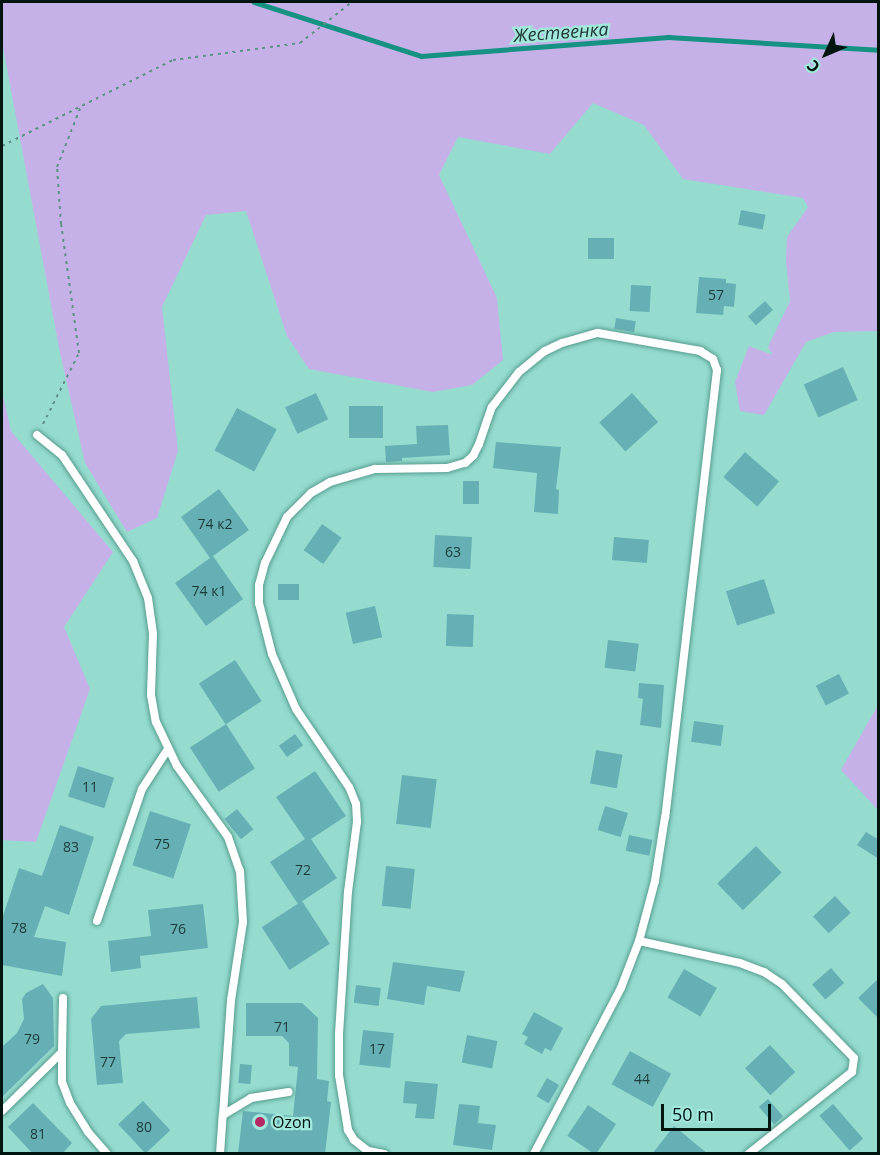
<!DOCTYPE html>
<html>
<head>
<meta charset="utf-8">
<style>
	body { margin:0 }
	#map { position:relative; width:880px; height:1155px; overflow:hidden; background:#95dccf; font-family:"Open Sans",sans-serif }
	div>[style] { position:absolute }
	.green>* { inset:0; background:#c5b0e8 }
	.stream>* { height:4.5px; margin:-2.25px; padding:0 2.25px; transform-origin:2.25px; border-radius:2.25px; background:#159282 }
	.building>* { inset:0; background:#66afb4; transform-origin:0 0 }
	.path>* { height:2px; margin-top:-1px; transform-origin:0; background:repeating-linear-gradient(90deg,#5e9288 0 3px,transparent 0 7.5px) }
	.roads { filter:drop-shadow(0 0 2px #579d90) drop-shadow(0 0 2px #579d90) }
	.service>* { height:8px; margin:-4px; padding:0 4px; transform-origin:4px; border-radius:4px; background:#fff }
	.dots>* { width:16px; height:16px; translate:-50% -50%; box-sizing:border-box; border:3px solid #a2e9dc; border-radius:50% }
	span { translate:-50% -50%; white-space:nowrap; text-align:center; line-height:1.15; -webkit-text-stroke:4.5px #a2e9dc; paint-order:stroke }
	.number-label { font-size:14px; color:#1a3b39 }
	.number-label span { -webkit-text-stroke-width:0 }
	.poi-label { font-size:16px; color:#001410 }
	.left { translate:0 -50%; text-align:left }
	.water-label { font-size:18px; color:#203834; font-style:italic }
	.frame { position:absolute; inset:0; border:3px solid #001410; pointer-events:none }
	.north { position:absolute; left:796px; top:24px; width:60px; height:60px; -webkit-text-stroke:4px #a2e9dc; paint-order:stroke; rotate:226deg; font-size:16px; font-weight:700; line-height:24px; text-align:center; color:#001410 }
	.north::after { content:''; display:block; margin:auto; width:21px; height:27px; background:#001410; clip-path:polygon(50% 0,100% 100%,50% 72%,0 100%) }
	.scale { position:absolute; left:661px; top:1104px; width:110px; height:27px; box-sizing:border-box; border:3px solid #001410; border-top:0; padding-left:8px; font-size:18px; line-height:21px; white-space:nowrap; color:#001410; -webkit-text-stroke:4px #a2e9dc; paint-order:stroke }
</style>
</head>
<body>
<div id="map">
	<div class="green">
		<i style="clip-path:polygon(2px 2px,878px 2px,878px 331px,834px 332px,806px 342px,764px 415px,740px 411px,735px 382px,749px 346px,773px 355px,768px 347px,790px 301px,786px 260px,787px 237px,808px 207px,803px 198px,683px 179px,644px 125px,593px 103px,550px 154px,458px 137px,439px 175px,497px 298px,503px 360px,472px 385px,433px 392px,309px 369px,287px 336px,246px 211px,206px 215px,162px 307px,178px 451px,157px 518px,127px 532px,85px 463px,60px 353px,2px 42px)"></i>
		<i style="clip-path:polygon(2px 391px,11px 431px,113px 552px,64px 627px,90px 689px,36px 842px,2px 840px)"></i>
		<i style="clip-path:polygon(878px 705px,878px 810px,841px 770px)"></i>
	</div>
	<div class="stream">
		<i style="left:254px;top:2px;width:176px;rotate:17.9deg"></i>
		<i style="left:421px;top:56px;width:248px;rotate:-4.4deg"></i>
		<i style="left:668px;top:37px;width:210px;rotate:3.5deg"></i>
	</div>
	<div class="building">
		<i style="left:741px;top:210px;width:25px;height:15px;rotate:11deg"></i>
		<i style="left:588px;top:238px;width:26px;height:21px"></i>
		<i style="clip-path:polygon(699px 277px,726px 279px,726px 283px,736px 284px,734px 307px,724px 306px,723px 315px,696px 313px)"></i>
		<i style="left:631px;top:285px;width:20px;height:26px;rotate:3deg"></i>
		<i style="left:765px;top:301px;width:12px;height:23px;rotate:48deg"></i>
		<i style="left:616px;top:318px;width:20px;height:11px;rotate:9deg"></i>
		<i style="left:843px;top:367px;width:36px;height:43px;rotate:66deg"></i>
		<i style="left:316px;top:393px;width:29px;height:34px;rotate:65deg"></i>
		<i style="left:632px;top:393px;width:39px;height:44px;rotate:48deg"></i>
		<i style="left:349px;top:406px;width:34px;height:32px"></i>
		<i style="left:237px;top:408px;width:45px;height:48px;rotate:28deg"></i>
		<i style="clip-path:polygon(448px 425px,450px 455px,402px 458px,402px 461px,386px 462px,385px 446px,417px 444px,416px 426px)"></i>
		<i style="clip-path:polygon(496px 442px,561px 447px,556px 489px,559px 490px,558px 514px,534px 512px,537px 473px,493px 468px)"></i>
		<i style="left:745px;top:452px;width:45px;height:33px;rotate:41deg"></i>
		<i style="left:463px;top:481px;width:16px;height:23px"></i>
		<i style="clip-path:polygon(219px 489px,249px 530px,213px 556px,243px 599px,206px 626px,175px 583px,210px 558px,181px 517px)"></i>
		<i style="left:322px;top:524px;width:24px;height:32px;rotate:35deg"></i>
		<i style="left:435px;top:535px;width:37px;height:32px;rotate:3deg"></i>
		<i style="left:614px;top:537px;width:35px;height:23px;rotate:5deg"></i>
		<i style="left:764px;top:579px;width:36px;height:40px;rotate:72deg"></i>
		<i style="left:278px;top:584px;width:21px;height:16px"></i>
		<i style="left:375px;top:606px;width:32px;height:30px;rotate:77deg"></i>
		<i style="left:447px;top:614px;width:27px;height:32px;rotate:2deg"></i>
		<i style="left:608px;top:640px;width:31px;height:28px;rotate:7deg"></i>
		<i style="left:235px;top:660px;width:49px;height:43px;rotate:57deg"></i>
		<i style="left:839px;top:674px;width:22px;height:26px;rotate:63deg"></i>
		<i style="clip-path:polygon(639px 683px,664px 685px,661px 728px,640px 725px,643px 699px,638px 698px)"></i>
		<i style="left:694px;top:721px;width:30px;height:21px;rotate:8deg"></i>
		<i style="left:226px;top:724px;width:53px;height:43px;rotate:57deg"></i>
		<i style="left:295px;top:734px;width:14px;height:20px;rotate:54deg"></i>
		<i style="left:596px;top:750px;width:27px;height:34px;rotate:10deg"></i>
		<i style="left:78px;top:766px;width:38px;height:32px;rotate:18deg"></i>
		<i style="clip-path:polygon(315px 771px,346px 816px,311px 839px,337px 878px,298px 904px,270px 862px,305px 839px,276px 797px)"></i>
		<i style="left:402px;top:775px;width:35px;height:49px;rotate:7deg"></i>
		<i style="left:605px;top:806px;width:24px;height:25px;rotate:17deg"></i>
		<i style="left:237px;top:809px;width:26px;height:16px;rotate:51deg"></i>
		<i style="left:150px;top:811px;width:43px;height:57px;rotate:18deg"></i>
		<i style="clip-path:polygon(60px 825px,94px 837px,69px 915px,45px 906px,34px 937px,66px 942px,62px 976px,2px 965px,2px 919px,19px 868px,42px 876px)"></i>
		<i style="clip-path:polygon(866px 832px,879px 840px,879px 859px,857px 845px)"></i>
		<i style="left:629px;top:835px;width:24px;height:16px;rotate:12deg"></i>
		<i style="left:756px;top:846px;width:37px;height:54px;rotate:46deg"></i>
		<i style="left:386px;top:866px;width:29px;height:40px;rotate:6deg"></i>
		<i style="left:835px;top:896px;width:23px;height:30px;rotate:47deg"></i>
		<i style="left:302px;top:901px;width:51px;height:48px;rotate:57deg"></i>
		<i style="clip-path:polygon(203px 904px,208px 948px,140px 956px,141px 968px,111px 972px,108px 941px,151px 936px,148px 910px)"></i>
		<i style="clip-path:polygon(393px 962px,465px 971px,460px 992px,427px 986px,424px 1005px,387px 999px)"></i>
		<i style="left:831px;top:968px;width:20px;height:25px;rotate:49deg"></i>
		<i style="left:684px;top:969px;width:38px;height:33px;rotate:30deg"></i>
		<i style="clip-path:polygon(879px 978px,879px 1019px,858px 998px)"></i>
		<i style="clip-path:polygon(43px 984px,53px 998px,54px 1046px,2px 1097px,2px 1047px,17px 1033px,24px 1019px,22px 999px,26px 993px)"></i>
		<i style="left:356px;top:985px;width:25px;height:18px;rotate:7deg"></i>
		<i style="clip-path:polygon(197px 997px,200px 1028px,126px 1034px,119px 1041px,123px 1083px,97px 1085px,91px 1019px,101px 1006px)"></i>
		<i style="clip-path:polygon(246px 1003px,302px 1003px,318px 1018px,317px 1079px,329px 1081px,327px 1101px,331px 1102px,325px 1154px,238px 1154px,243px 1111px,293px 1116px,298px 1067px,289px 1066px,289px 1043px,282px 1036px,246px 1036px)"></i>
		<i style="clip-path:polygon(534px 1012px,563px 1028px,551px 1051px,545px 1048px,542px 1054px,524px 1044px,528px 1037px,522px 1034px)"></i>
		<i style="left:363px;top:1030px;width:31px;height:35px;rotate:6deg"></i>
		<i style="left:467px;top:1035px;width:31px;height:28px;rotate:11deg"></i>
		<i style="left:770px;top:1045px;width:37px;height:34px;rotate:47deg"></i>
		<i style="left:630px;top:1051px;width:47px;height:38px;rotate:29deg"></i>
		<i style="left:240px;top:1064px;width:12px;height:19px;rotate:5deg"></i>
		<i style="left:547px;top:1078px;width:14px;height:21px;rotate:30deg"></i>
		<i style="clip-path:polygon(405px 1081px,438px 1084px,434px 1119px,415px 1118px,417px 1104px,403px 1103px)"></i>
		<i style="left:768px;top:1099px;width:23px;height:12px;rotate:49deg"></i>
		<i style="left:143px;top:1101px;width:40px;height:34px;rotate:47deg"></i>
		<i style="clip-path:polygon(33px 1103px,72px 1143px,62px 1154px,33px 1154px,8px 1127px)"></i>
		<i style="clip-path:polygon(459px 1104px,480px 1106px,478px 1123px,496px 1125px,492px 1150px,453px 1145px)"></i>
		<i style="left:833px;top:1104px;width:46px;height:18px;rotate:49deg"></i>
		<i style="left:588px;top:1105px;width:34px;height:37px;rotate:34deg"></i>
		<i style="clip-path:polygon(674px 1126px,708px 1154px,652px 1154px)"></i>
	</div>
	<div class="path">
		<i style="left:2px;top:146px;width:191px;rotate:-26.7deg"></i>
		<i style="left:173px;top:60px;width:128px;rotate:-7.6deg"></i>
		<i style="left:300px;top:43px;width:66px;rotate:-38.3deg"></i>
		<i style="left:43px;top:424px;width:80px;rotate:-63.1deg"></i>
		<i style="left:79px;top:353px;width:130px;rotate:-97.9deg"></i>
		<i style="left:61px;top:224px;width:57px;rotate:-94deg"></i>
		<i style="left:57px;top:167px;width:66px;rotate:-68.5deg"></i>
	</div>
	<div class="roads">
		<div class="service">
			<i style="left:37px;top:435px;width:32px;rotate:39deg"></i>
			<i style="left:62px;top:455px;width:128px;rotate:56.2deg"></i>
			<i style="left:133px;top:561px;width:40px;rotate:68deg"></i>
			<i style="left:148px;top:598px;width:36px;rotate:82deg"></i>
			<i style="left:153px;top:634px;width:61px;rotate:91.9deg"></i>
			<i style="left:151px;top:695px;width:27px;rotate:80deg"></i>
			<i style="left:156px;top:722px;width:49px;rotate:64.5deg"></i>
			<i style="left:177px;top:766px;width:87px;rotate:54.3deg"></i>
			<i style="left:228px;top:837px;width:36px;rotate:71deg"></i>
			<i style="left:240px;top:871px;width:51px;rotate:86.6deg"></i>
			<i style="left:243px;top:922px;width:79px;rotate:98.7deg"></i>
			<i style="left:231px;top:1000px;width:115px;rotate:94deg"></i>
			<i style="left:97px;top:921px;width:139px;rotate:-71.2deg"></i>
			<i style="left:142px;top:789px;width:48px;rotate:-57deg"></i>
			<i style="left:639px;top:941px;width:103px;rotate:12.3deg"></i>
			<i style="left:740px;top:963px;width:26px;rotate:21deg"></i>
			<i style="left:764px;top:972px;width:22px;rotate:34deg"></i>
			<i style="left:782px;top:984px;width:103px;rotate:45.8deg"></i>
			<i style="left:854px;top:1058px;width:14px;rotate:98deg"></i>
			<i style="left:852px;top:1072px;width:132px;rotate:141.7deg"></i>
			<i style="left:62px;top:1052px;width:54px;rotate:-88.9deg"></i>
			<i style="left:2px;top:1111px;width:84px;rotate:-44.5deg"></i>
			<i style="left:62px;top:1052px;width:30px;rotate:90deg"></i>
			<i style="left:62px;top:1082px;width:22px;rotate:69deg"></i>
			<i style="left:70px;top:1103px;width:34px;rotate:58deg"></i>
			<i style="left:88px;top:1132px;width:29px;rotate:49deg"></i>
			<i style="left:220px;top:1154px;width:39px;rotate:-86deg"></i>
			<i style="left:223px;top:1115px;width:33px;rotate:-31deg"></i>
			<i style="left:251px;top:1098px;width:38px;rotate:-9deg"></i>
			<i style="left:384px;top:1154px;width:16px;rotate:-169deg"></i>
			<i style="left:368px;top:1151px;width:18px;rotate:-142deg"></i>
			<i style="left:354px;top:1140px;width:12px;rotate:-121deg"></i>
			<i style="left:348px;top:1130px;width:56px;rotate:-99.3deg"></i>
			<i style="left:339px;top:1075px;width:41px;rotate:-90deg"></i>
			<i style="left:339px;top:1034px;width:142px;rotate:-86.4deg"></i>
			<i style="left:348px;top:892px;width:71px;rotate:-82.7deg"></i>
			<i style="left:357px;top:822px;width:18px;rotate:-93deg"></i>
			<i style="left:356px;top:804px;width:18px;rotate:-112deg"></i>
			<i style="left:349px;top:787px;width:94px;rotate:-124.2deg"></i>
			<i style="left:296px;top:709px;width:60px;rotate:-113.6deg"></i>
			<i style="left:272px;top:654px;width:53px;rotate:-104.3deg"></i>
			<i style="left:259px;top:603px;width:18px;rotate:-90deg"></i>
			<i style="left:259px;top:585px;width:23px;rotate:-75deg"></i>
			<i style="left:265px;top:563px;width:51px;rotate:-64.4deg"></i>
			<i style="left:287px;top:517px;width:34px;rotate:-45deg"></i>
			<i style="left:311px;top:493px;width:22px;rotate:-30deg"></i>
			<i style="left:330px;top:482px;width:47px;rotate:-16.1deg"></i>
			<i style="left:375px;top:469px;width:72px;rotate:-0.8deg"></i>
			<i style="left:447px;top:468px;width:19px;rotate:-16deg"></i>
			<i style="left:465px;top:463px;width:11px;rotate:-41deg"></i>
			<i style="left:473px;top:456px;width:13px;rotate:-63deg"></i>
			<i style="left:479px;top:444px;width:39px;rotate:-71deg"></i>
			<i style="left:492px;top:407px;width:44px;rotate:-52.4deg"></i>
			<i style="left:519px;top:372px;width:33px;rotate:-39deg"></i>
			<i style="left:545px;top:351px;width:19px;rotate:-25deg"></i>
			<i style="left:562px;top:343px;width:37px;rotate:-16deg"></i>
			<i style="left:598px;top:333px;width:104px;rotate:10deg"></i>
			<i style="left:700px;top:351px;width:15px;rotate:32deg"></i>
			<i style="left:713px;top:359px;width:12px;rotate:70deg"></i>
			<i style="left:717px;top:370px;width:450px;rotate:96.6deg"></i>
			<i style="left:665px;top:817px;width:65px;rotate:98.9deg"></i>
			<i style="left:655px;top:881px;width:62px;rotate:104.9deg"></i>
			<i style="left:639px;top:941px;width:50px;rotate:111deg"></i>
			<i style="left:621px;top:988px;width:187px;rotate:117.7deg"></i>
		</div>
	</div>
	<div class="dots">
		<i style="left:260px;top:1122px;background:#b42962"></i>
	</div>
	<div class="number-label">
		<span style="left:716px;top:295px">57</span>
		<span style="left:215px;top:524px">74 к2</span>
		<span style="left:453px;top:552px">63</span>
		<span style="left:209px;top:591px">74 к1</span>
		<span style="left:90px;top:787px">11</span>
		<span style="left:162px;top:844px">75</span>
		<span style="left:71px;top:847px">83</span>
		<span style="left:303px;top:870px">72</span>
		<span style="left:19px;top:928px">78</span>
		<span style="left:178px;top:929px">76</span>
		<span style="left:282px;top:1027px">71</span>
		<span style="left:32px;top:1039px">79</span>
		<span style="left:377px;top:1049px">17</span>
		<span style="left:108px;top:1062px">77</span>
		<span style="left:642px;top:1079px">44</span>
		<span style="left:144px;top:1127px">80</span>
		<span style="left:38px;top:1134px">81</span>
	</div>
	<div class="poi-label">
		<span class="left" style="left:272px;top:1122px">Ozon</span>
	</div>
	<div class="water-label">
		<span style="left:561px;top:32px;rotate:-4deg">Жественка</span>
	</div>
	<div class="frame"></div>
	<div class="north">С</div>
	<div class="scale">50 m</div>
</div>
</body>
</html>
